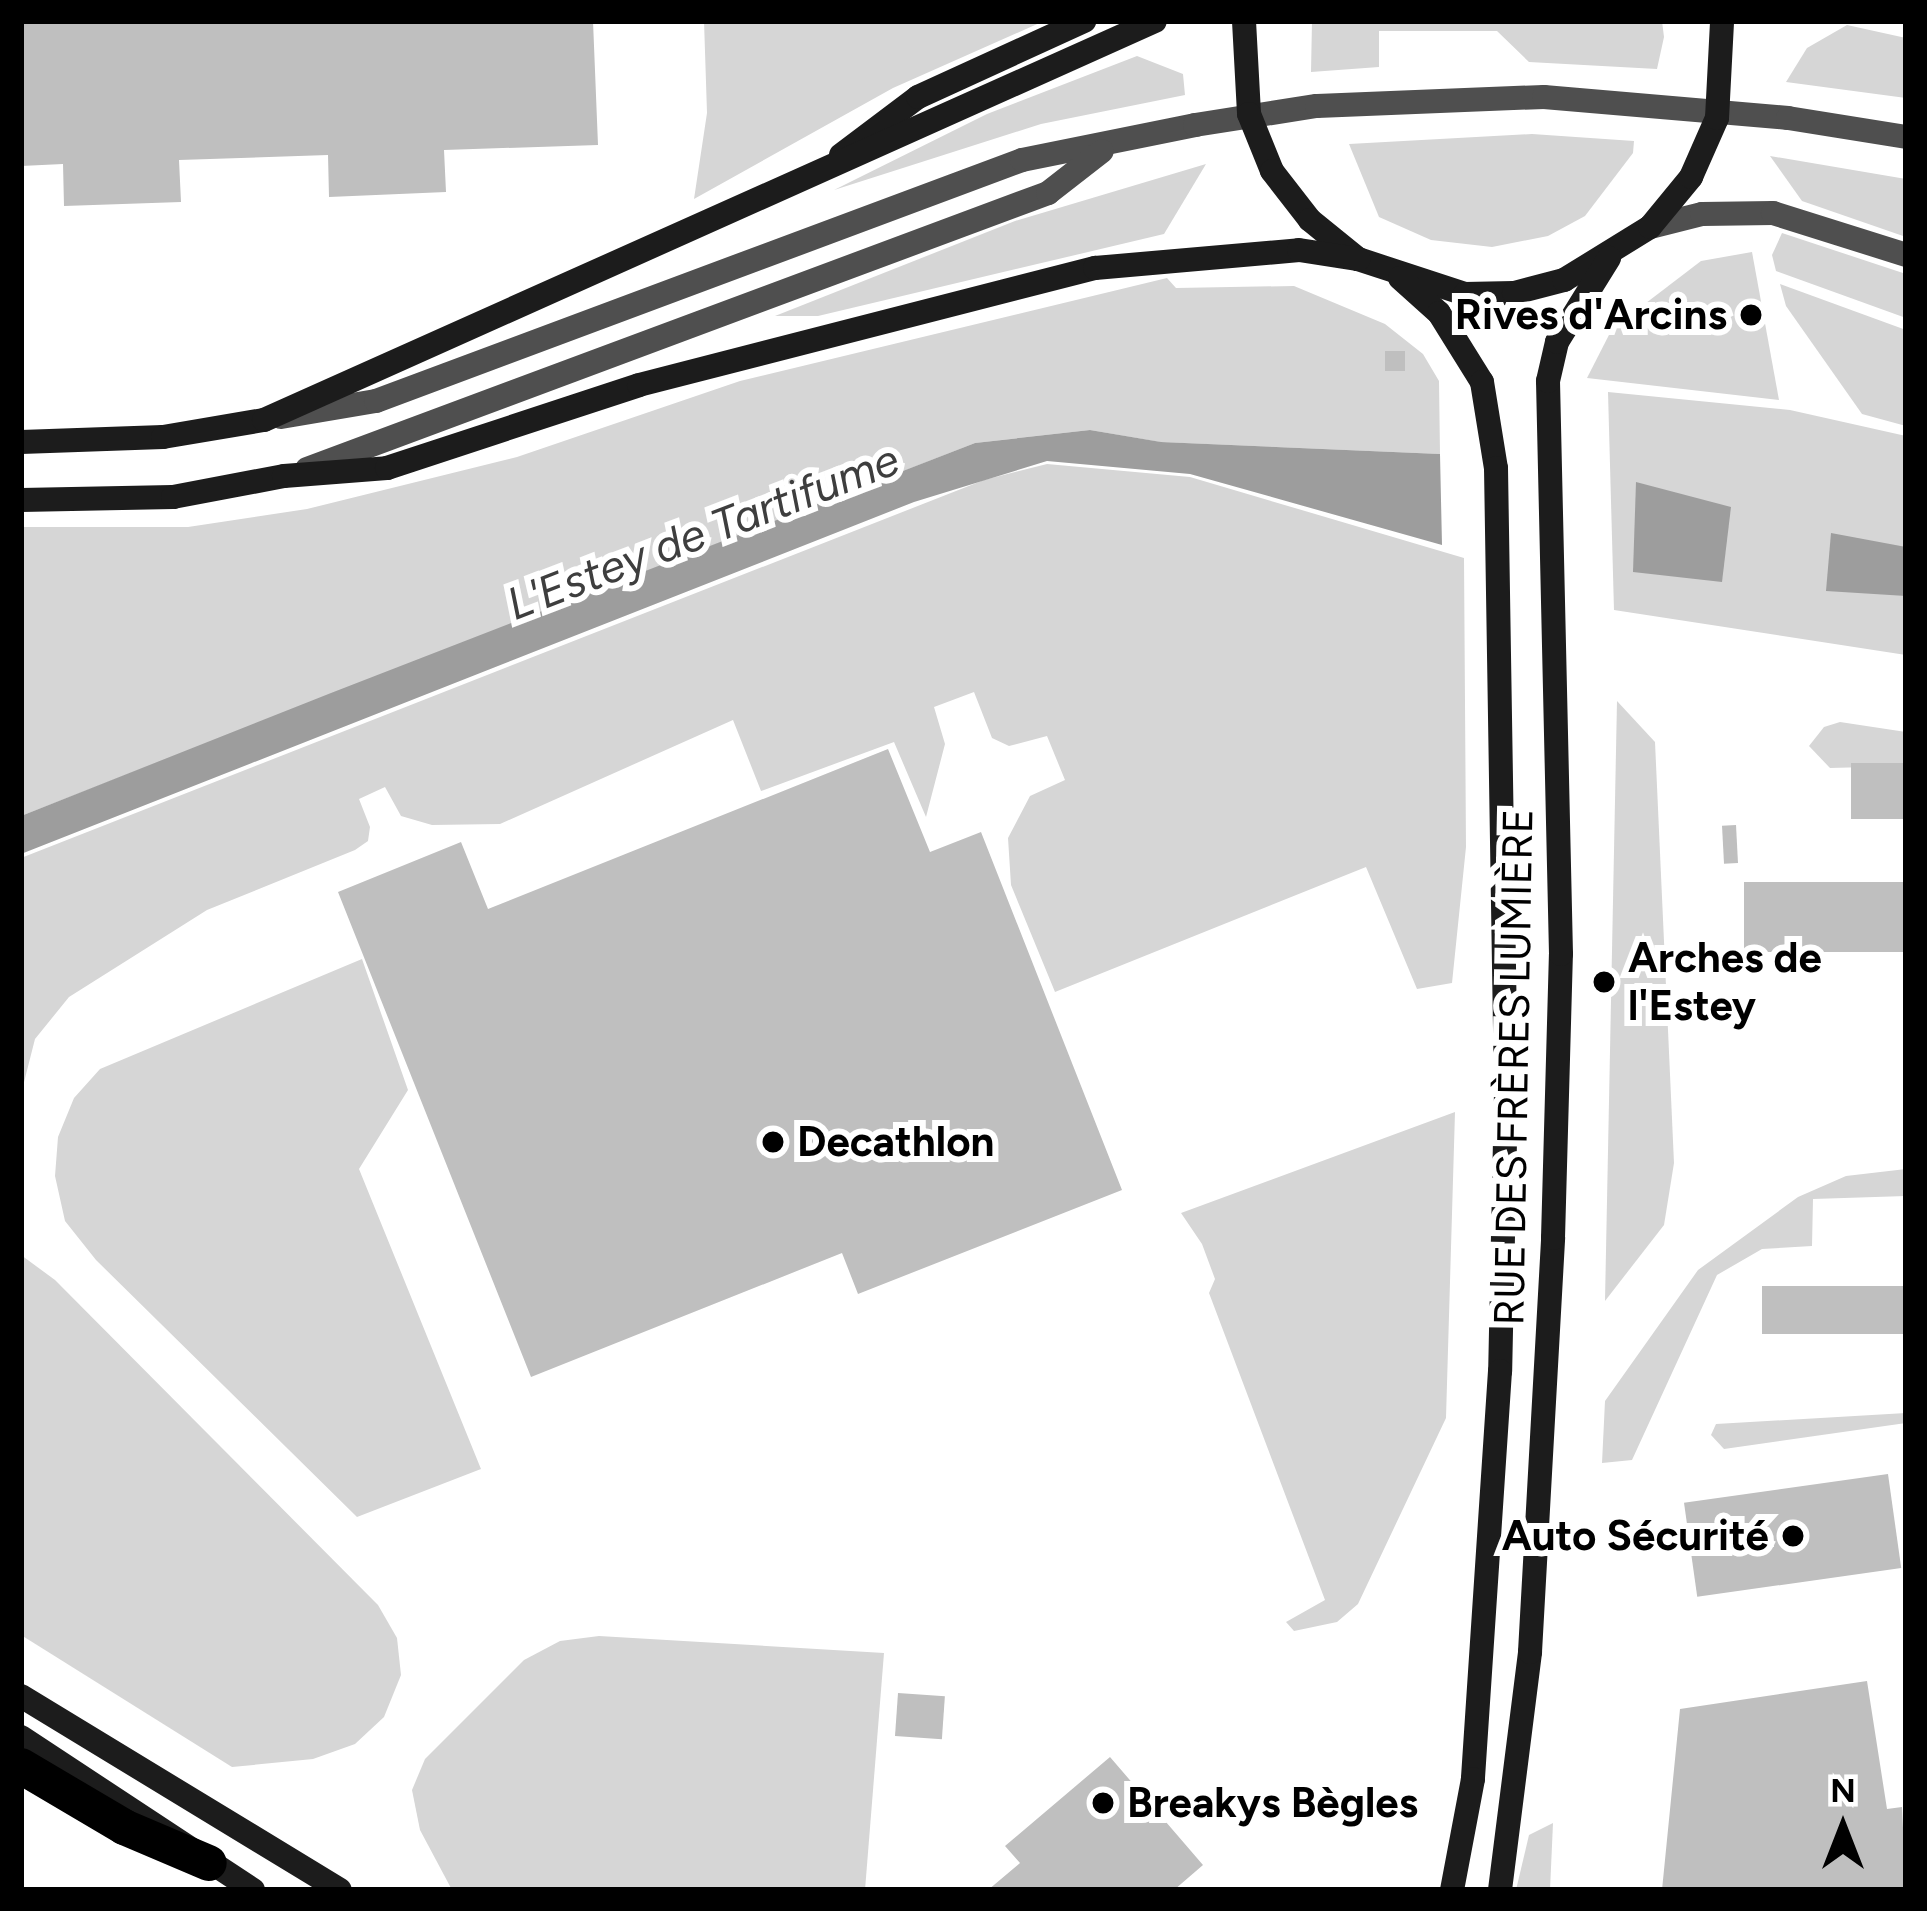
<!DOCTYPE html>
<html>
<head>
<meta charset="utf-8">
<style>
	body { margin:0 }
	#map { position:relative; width:1927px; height:1911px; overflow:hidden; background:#fff; font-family:Figtree,sans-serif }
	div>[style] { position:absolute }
	.green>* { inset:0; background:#d6d6d6 }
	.water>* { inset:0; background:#9d9d9d }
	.building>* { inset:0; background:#bfbfbf; transform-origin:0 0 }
	.tertiary>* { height:24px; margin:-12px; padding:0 12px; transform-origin:12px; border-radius:12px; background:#4f4f4f }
	.secondary>* { height:24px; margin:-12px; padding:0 12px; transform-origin:12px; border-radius:12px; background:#1c1c1c }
	.motorway>* { height:36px; margin:-18px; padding:0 18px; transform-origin:18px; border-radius:18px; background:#000 }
	.dots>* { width:33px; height:33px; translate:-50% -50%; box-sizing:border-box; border:6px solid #fff; border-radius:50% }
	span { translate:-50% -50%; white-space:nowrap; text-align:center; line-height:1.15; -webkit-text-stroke:12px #fff; paint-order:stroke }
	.poi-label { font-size:42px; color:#000; font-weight:700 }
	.right { translate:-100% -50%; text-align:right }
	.left { translate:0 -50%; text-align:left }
	.street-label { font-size:42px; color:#000 }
	.water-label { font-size:45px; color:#3e3e3e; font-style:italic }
	.frame { position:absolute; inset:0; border:24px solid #000; pointer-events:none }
	.north { position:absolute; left:1783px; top:1767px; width:120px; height:120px; -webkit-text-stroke:9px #fff; paint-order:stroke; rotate:0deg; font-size:33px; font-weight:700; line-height:48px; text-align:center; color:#000 }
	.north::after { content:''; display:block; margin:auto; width:42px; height:54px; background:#000; clip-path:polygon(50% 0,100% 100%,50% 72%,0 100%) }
</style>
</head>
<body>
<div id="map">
	<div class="green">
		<i style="clip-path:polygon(704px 21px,1044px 21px,893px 88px,694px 199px,707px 113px)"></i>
		<i style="clip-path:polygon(1312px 21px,1662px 21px,1664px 37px,1657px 69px,1529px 62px,1497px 31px,1379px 31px,1379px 67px,1311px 72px)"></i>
		<i style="clip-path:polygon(1847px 25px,1906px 38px,1906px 98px,1786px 82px,1807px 48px)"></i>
		<i style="clip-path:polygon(1137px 56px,1183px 74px,1185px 95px,1041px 124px,834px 190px,987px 114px)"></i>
		<i style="clip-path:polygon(1532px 134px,1634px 141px,1633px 153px,1585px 216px,1548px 236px,1492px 247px,1431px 240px,1379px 217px,1349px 144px)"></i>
		<i style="clip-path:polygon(1770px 156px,1906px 179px,1906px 237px,1802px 201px)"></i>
		<i style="clip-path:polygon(1206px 164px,1164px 234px,818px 316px,775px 316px,1015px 221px)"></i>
		<i style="clip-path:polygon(1782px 233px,1906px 274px,1906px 318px,1776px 271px,1772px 255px)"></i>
		<i style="clip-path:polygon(1752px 252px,1779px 400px,1587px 378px,1612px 329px,1701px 261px)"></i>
		<i style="clip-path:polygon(1167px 278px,1176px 288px,1294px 286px,1385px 324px,1423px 354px,1439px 381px,1440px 454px,1160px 442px,1090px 430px,975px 443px,21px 816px,21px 527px,188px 527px,307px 509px,517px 457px,740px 381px)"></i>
		<i style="clip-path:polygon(1780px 284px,1906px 330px,1906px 426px,1862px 414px,1786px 306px)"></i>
		<i style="clip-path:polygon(1608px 392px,1790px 410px,1906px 436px,1906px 655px,1614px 610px)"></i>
		<i style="clip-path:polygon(1047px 464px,1190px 477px,1464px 558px,1466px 847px,1452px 983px,1417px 989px,1366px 867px,1055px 992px,1011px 885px,1008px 838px,1030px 796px,1065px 780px,1047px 736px,1009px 746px,992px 738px,974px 692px,934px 707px,945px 744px,926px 817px,894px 742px,761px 791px,733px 720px,500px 824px,432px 825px,401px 816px,385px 787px,359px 799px,370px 827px,368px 841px,355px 850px,207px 910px,69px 997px,35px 1039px,21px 1094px,21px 858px,984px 480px)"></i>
		<i style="clip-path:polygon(1617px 701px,1655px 742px,1674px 1163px,1664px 1225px,1605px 1301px)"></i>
		<i style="clip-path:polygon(1840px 722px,1906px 732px,1906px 766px,1830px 768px,1809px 746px,1824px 727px)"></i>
		<i style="clip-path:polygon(362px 959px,408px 1090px,359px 1169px,481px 1469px,357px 1517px,96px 1260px,65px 1221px,55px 1176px,58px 1137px,74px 1098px,100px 1069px)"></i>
		<i style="clip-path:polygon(1455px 1112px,1446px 1418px,1358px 1604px,1337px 1622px,1294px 1631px,1286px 1622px,1325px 1600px,1209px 1293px,1215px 1279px,1202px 1244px,1181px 1213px)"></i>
		<i style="clip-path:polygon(1906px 1169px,1906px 1196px,1813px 1199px,1812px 1246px,1762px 1249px,1717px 1275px,1632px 1460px,1602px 1463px,1605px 1401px,1698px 1270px,1798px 1197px,1846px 1176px)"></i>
		<i style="clip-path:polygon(21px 1255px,55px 1280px,378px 1605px,397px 1638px,401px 1675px,384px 1717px,355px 1744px,313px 1759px,232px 1767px,21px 1635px)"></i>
		<i style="clip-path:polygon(1906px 1413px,1906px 1423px,1724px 1449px,1711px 1435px,1716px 1424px)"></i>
		<i style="clip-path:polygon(599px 1636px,884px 1653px,865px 1890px,452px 1890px,420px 1830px,412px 1790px,425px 1759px,524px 1660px,560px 1641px)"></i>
		<i style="clip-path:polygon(1553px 1823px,1550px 1890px,1516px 1890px,1529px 1835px)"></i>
	</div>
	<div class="water">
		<i style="clip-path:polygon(1090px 430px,1161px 442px,1440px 454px,1442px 545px,1190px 474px,1047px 461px,914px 502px,21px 854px,21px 816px,331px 693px,975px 443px)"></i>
		<i style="clip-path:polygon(1636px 482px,1731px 507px,1722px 582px,1633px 572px)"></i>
		<i style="clip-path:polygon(1831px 533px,1906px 547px,1906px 596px,1826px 591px)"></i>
	</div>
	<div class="building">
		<i style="clip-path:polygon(21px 21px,593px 21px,598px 145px,444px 150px,446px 192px,329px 197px,328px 155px,179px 160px,181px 202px,64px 206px,63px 164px,21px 166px)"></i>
		<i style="left:1385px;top:351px;width:20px;height:20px"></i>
		<i style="clip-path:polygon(888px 749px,930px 852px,981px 832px,1122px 1190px,858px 1294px,842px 1253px,531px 1377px,338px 892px,461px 842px,488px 909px)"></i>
		<i style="left:1906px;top:763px;width:56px;height:55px;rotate:90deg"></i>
		<i style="left:1736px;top:825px;width:38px;height:14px;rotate:87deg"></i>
		<i style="left:1906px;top:882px;width:70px;height:162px;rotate:90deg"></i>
		<i style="left:1906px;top:1286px;width:48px;height:144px;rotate:90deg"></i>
		<i style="left:1888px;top:1474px;width:95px;height:206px;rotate:82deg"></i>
		<i style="clip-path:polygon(1867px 1681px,1887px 1809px,1902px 1807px,1906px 1890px,1662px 1890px,1680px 1709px)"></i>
		<i style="left:898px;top:1693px;width:47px;height:43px;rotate:4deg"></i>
		<i style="clip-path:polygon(1110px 1757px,1203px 1865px,1174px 1890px,988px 1890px,1020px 1863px,1005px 1846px)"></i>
	</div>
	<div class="tertiary">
		<i style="left:1650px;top:227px;width:54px;rotate:-14deg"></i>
		<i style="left:1702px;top:214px;width:71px;rotate:-0.8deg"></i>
		<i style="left:1773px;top:213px;width:139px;rotate:17.5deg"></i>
		<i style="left:281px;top:417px;width:96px;rotate:-9.6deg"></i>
		<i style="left:376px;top:401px;width:689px;rotate:-20.46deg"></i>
		<i style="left:1022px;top:160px;width:177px;rotate:-11.4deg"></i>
		<i style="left:1195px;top:125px;width:123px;rotate:-8.9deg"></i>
		<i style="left:1317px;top:106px;width:227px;rotate:-2.3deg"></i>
		<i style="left:1544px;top:97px;width:245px;rotate:4.9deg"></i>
		<i style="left:1788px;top:118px;width:120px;rotate:9.1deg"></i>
		<i style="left:307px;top:469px;width:791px;rotate:-20.43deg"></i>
		<i style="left:1048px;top:193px;width:68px;rotate:-37.9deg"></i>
	</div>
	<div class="secondary">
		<i style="left:1244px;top:21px;width:93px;rotate:86.9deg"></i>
		<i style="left:1249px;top:114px;width:61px;rotate:68deg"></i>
		<i style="left:1272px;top:171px;width:62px;rotate:52.2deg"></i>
		<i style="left:1310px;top:220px;width:62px;rotate:39.1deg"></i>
		<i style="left:1358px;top:259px;width:113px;rotate:18.1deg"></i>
		<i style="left:1465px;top:294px;width:49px;rotate:-1.2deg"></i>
		<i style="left:1514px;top:293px;width:52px;rotate:-14.6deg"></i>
		<i style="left:1564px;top:280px;width:101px;rotate:-31.6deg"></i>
		<i style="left:1650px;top:227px;width:65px;rotate:-50.6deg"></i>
		<i style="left:1691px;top:177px;width:64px;rotate:-66.2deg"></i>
		<i style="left:1717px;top:118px;width:97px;rotate:-87deg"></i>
		<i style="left:841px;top:155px;width:96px;rotate:-37deg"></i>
		<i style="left:918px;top:97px;width:183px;rotate:-24.6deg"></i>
		<i style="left:1400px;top:278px;width:52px;rotate:41.9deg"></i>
		<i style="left:1439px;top:313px;width:81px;rotate:58.1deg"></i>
		<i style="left:1482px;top:382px;width:87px;rotate:80.8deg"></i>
		<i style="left:1496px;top:468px;width:624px;rotate:89.08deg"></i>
		<i style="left:1506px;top:1092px;width:279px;rotate:91.2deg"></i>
		<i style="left:1500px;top:1371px;width:409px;rotate:93.8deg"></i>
		<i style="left:1473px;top:1779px;width:113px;rotate:100.7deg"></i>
		<i style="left:21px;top:442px;width:142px;rotate:-2deg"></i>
		<i style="left:163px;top:437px;width:102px;rotate:-9.6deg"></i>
		<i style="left:264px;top:420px;width:976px;rotate:-24.12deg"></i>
		<i style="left:21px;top:500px;width:152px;rotate:-1.1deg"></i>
		<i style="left:173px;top:497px;width:113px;rotate:-10.7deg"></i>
		<i style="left:284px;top:476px;width:103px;rotate:-4.4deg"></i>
		<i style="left:387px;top:468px;width:265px;rotate:-18.2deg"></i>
		<i style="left:639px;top:385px;width:471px;rotate:-14.4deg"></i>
		<i style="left:1095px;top:268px;width:205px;rotate:-5deg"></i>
		<i style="left:1299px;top:250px;width:60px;rotate:8.7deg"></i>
		<i style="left:21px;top:1696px;width:373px;rotate:31.3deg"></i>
		<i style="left:21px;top:1737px;width:278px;rotate:33.4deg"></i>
		<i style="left:1500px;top:1890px;width:240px;rotate:-82.8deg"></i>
		<i style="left:1530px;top:1652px;width:415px;rotate:-86.8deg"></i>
		<i style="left:1553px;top:1238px;width:284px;rotate:-88.4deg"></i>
		<i style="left:1561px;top:954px;width:573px;rotate:-91.3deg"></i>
		<i style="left:1548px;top:381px;width:40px;rotate:-77deg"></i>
		<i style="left:1557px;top:342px;width:99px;rotate:-58.2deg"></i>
	</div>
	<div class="motorway">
		<i style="left:21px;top:1766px;width:120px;rotate:30.6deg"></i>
		<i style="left:124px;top:1827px;width:92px;rotate:23deg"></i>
	</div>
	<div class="dots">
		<i style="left:1751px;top:315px;background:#000"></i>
		<i style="left:1604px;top:982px;background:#000"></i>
		<i style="left:773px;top:1142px;background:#000"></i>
		<i style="left:1793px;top:1536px;background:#000"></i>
		<i style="left:1103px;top:1803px;background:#000"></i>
	</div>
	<div class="poi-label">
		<span class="right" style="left:1727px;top:315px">Rives d'Arcins</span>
		<span class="left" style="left:1628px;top:982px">Arches de<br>l'Estey</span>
		<span class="left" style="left:797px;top:1142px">Decathlon</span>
		<span class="right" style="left:1769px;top:1536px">Auto Sécurité</span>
		<span class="left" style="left:1127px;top:1803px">Breakys Bègles</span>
	</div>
	<div class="street-label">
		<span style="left:1514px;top:1067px;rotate:-89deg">RUE DES FRÈRES LUMIÈRE</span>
	</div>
	<div class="water-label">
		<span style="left:703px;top:532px;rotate:-21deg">L'Estey de Tartifume</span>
	</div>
	<div class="frame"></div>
	<div class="north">N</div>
</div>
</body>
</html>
